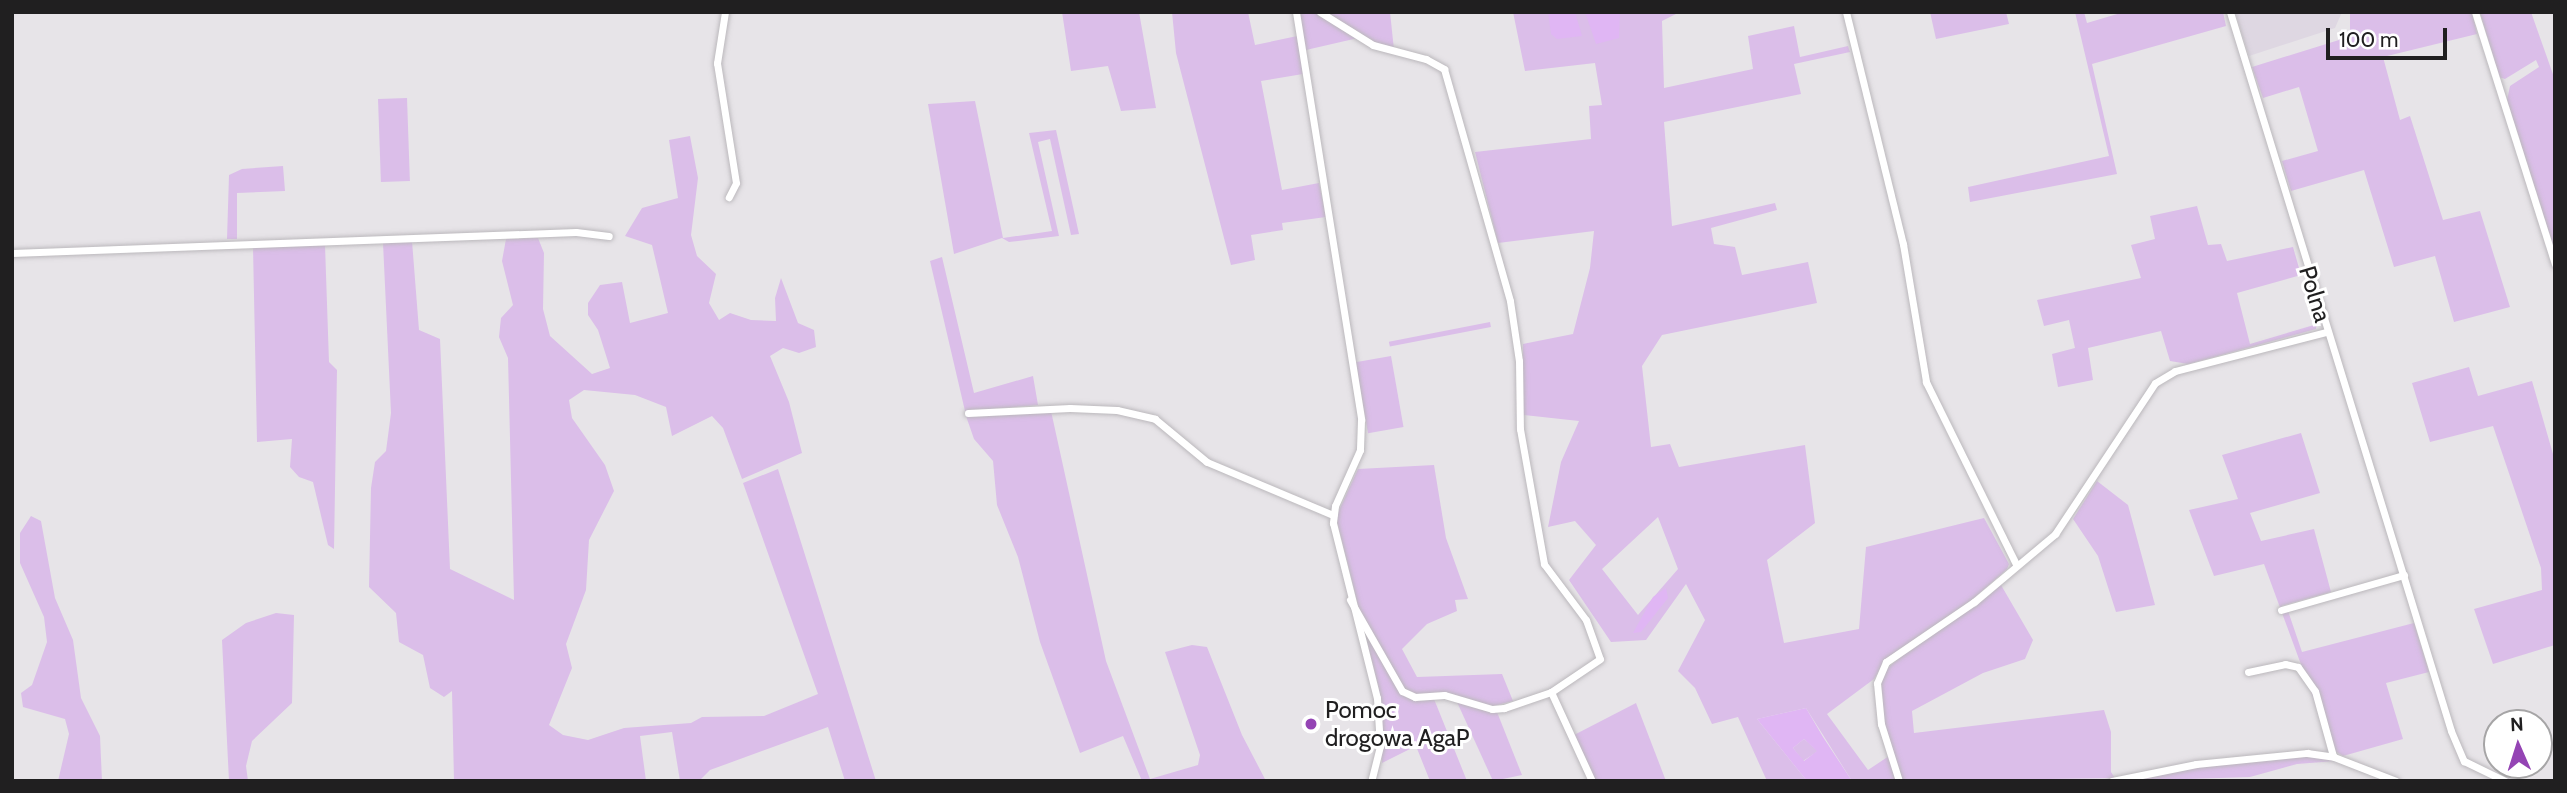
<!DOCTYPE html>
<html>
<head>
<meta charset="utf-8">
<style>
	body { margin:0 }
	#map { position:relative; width:2567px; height:793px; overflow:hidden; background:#e7e4e8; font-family:Cabin,sans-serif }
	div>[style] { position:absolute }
	.built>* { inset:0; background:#ded7e2 }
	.green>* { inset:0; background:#dbbee9; transform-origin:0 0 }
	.water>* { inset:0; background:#e0b6f4 }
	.roads { filter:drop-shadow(0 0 2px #bbb8bc) drop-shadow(0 0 2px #bbb8bc) }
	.minor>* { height:7px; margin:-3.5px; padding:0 3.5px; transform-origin:3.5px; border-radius:3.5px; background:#fff }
	.dots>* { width:19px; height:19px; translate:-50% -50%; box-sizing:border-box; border:4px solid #fff; border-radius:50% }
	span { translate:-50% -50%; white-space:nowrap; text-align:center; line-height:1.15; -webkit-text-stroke:6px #fff; paint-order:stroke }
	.street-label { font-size:24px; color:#201f20 }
	.poi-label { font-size:24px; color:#201f20 }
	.left { translate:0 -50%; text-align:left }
	.frame { position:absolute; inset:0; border:14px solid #201f20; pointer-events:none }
	.north { position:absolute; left:2483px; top:709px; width:70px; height:70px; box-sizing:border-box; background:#fff; border:2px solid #a6a5a6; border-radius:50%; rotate:357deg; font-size:19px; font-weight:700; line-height:28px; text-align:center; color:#201f20 }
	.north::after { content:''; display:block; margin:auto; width:24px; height:32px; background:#9444b4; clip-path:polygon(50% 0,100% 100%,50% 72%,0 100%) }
	.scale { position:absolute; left:2326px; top:28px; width:121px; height:32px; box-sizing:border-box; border:4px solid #201f20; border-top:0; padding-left:9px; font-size:21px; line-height:24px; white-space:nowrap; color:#201f20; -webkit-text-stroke:5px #fff; paint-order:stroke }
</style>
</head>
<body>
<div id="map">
	<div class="built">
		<i style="clip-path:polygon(2235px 12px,2342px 12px,2335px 28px,2249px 56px)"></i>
	</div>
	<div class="green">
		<i style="clip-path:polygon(1062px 12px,1139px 12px,1156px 108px,1121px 111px,1108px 66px,1071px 71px)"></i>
		<i style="clip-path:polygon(1172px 12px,1248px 12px,1255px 45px,1302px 35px,1300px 12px,1315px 12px,1358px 38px,1306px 50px,1309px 73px,1261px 81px,1282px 190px,1319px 183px,1326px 217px,1282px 223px,1283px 230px,1251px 235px,1255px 260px,1231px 265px,1176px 53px)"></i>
		<i style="clip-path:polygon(1326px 12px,1390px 12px,1394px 50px,1374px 43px)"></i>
		<i style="clip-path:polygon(evenodd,1513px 12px,1680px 12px,1662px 21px,1664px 88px,1753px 69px,1748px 36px,1794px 26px,1800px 57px,1848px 46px,1850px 52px,1794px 64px,1801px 94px,1664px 122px,1672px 226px,1775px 203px,1777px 210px,1711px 228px,1714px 244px,1735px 247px,1742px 275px,1808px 262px,1817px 303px,1662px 335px,1642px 366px,1651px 447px,1670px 444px,1679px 467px,1805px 445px,1815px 523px,1767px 560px,1784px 643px,1859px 629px,1866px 547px,1984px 518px,2009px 564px,2007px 569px,1973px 599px,1887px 658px,1874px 679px,1827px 714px,1868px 770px,1889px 756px,1896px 781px,1852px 781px,1806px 708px,1757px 719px,1807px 781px,1767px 781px,1738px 717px,1712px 724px,1695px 688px,1678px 671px,1705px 620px,1686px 584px,1646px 640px,1611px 642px,1569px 580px,1596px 545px,1575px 521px,1548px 527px,1561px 462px,1579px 421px,1523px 415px,1523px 344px,1573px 334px,1590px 268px,1594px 231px,1498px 243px,1475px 152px,1591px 139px,1589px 106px,1602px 105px,1595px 63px,1525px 71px,1513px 12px,1658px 517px,1678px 569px,1638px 615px,1602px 569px,1658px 517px)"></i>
		<i style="clip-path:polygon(1930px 12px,2006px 12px,2009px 24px,1936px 39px)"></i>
		<i style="clip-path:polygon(2075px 12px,2084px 12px,2087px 23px,2124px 12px,2223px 12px,2226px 26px,2092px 64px,2117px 174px,1970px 202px,1968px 187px,2109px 156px)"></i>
		<i style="clip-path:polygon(2350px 12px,2472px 12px,2477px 34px,2383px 57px,2400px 120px,2410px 116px,2443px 220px,2480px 211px,2510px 307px,2454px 322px,2435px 256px,2394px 267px,2364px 170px,2291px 191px,2282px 161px,2318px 151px,2299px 87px,2263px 98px,2252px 67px,2339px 40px,2350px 30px)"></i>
		<i style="clip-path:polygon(2480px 12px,2531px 12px,2555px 80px,2555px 252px,2507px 100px,2510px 86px,2539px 67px,2536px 60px,2505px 79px,2499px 77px)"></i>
		<i style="left:407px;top:98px;width:83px;height:29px;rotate:88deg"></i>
		<i style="clip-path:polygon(975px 101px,1003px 238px,1052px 231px,1029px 133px,1056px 130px,1079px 234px,1071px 235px,1050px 139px,1038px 142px,1059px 236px,1009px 242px,1002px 238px,954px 254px,928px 104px)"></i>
		<i style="clip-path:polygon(690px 136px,698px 178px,691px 235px,697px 256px,716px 274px,709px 303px,719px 320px,730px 313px,751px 320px,776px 321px,775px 298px,781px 278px,798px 323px,814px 330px,816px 347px,799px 353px,783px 348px,770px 356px,789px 402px,802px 453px,742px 479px,723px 428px,712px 416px,672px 436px,666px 407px,635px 395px,584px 390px,569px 400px,572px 418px,605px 465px,614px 491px,589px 540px,586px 590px,566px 644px,572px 668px,549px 725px,563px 735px,588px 740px,624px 728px,691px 723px,702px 717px,764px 716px,818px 694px,743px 483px,778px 469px,876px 781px,845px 781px,828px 727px,710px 770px,699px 781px,680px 781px,672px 732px,640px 736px,646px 781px,454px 781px,452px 691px,444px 697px,430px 688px,423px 655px,399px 642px,396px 613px,369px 587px,371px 488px,375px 462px,386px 451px,391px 413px,383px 243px,412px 241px,419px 330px,440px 339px,450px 569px,514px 600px,508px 358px,499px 337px,501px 318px,513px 305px,502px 261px,506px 239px,538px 238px,544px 253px,543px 309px,550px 336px,592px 374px,610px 368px,598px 330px,588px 315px,588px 303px,600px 285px,622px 282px,630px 323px,668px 313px,652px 245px,625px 236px,642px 208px,678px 198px,669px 140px)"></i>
		<i style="clip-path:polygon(283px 166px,285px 191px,237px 193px,237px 239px,227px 239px,229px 175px,242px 169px)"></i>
		<i style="clip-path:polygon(2197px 206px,2208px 245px,2221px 244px,2227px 261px,2293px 247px,2301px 275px,2237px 293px,2250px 344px,2314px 325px,2312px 314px,2318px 314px,2316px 329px,2188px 364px,2170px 361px,2161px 331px,2088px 348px,2093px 380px,2058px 387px,2052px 354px,2075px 348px,2069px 320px,2044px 326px,2037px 300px,2141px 278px,2131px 245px,2155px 239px,2150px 216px)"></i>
		<i style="clip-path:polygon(325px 245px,329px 362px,337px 370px,334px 549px,328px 545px,313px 482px,299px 477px,290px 467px,292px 439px,257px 442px,253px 247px)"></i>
		<i style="clip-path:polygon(942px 257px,974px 393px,1033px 376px,1038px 405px,965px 411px,930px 261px)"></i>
		<i style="left:1490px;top:322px;width:5px;height:103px;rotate:79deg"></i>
		<i style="left:1391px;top:356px;width:72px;height:36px;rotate:80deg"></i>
		<i style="clip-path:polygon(2469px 367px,2478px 396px,2532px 381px,2555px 461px,2555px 645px,2493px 664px,2474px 609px,2542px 590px,2541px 568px,2493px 426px,2430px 442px,2412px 383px)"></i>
		<i style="clip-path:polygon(1051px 411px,1106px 661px,1150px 779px,1198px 765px,1200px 755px,1165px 652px,1192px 645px,1207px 647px,1242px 735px,1266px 781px,1142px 781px,1123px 736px,1080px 753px,1040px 642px,1018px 557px,997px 505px,993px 461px,974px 439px,966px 416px)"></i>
		<i style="clip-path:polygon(2301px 433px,2320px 493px,2250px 513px,2261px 541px,2314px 529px,2331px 592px,2281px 606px,2287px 608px,2302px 652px,2414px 623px,2429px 672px,2386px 683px,2403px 739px,2343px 756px,2332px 749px,2264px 564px,2214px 576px,2189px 510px,2238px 499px,2222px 455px)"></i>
		<i style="clip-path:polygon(1434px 465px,1446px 538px,1468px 599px,1455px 600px,1457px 611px,1427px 624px,1402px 649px,1417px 677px,1502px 674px,1513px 701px,1493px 706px,1432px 694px,1467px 781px,1430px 781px,1416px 746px,1382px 763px,1379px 689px,1336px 517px,1358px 469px)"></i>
		<i style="clip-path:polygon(2097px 481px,2128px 505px,2155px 605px,2116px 612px,2098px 556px,2073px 519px)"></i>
		<i style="clip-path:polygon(31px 516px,41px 521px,55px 598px,73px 640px,81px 698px,100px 736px,102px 781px,58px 781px,69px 734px,65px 719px,23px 707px,21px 693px,32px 685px,47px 642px,44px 617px,20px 563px,20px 533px)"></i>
		<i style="clip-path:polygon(2001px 585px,2033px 640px,2025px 659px,1983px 673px,1912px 711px,1914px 733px,2104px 710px,2111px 732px,2111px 772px,2115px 778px,1902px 781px,1884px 725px,1881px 674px,1920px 640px)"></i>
		<i style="clip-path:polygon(276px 613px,294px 615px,292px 703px,252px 741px,246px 766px,248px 781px,229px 781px,222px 640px,246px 623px)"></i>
		<i style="clip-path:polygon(1457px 702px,1497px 712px,1522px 775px,1493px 781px)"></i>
		<i style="clip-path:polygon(1636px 703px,1666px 781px,1595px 781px,1574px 735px)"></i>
		<i style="clip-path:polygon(1804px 739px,1818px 751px,1803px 761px,1793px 748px)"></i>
		<i style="clip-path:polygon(2316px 756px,2335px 761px,2297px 764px,2250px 777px,2125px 781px,2198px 766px)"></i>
	</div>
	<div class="water">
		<i style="clip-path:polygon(1548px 12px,1575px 12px,1582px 36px,1557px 39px,1551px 34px)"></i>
		<i style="clip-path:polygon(1585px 12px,1620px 12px,1619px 38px,1596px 44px)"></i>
		<i style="clip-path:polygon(1666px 588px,1668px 598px,1641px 632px,1633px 633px,1653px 597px)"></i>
		<i style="clip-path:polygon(evenodd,1806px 708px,1823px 737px,1852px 781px,1807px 781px,1757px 719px,1806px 708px,1804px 739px,1817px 751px,1804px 761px,1793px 748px,1804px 739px)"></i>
	</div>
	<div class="roads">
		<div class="minor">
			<i style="left:725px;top:12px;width:52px;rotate:98.9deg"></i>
			<i style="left:717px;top:63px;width:121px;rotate:81deg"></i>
			<i style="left:736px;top:183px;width:16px;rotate:117deg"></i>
			<i style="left:1296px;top:12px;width:413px;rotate:80.9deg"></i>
			<i style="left:1361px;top:420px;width:30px;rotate:92deg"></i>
			<i style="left:1360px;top:450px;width:61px;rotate:114.1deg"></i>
			<i style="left:1335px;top:506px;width:17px;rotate:97deg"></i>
			<i style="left:1333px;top:523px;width:180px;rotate:75.9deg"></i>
			<i style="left:1377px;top:698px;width:48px;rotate:86.4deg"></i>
			<i style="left:1380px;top:746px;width:36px;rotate:104deg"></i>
			<i style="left:1320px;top:12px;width:62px;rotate:31.9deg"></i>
			<i style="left:1373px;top:45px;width:55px;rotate:14.8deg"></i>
			<i style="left:1426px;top:59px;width:21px;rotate:29deg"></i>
			<i style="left:1444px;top:69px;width:241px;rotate:74.1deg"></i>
			<i style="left:1510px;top:301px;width:61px;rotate:81.5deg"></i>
			<i style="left:1519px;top:361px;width:68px;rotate:89.2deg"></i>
			<i style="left:1520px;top:429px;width:137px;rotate:79.9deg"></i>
			<i style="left:1544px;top:564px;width:70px;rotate:53.1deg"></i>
			<i style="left:1586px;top:620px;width:41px;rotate:70.3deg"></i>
			<i style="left:1600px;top:659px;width:59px;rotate:146deg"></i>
			<i style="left:1551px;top:692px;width:50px;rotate:161.2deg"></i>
			<i style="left:1504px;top:708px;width:12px;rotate:175deg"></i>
			<i style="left:1492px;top:709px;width:50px;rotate:-163.7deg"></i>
			<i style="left:1444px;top:695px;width:29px;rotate:176deg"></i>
			<i style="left:1415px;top:697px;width:14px;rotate:-155deg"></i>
			<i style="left:1402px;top:691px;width:105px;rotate:-119.7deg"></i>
			<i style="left:1846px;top:12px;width:239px;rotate:76.2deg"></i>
			<i style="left:1903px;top:244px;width:140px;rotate:80.5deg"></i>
			<i style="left:1926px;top:382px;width:203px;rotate:63.7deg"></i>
			<i style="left:2230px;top:12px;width:752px;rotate:72.91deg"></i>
			<i style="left:2451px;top:731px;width:33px;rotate:67deg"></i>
			<i style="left:2464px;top:761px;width:46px;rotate:26deg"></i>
			<i style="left:2475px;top:12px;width:264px;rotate:72.4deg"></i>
			<i style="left:12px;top:253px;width:564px;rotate:-2.13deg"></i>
			<i style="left:576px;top:232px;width:33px;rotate:7deg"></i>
			<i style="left:968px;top:413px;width:102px;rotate:-2.8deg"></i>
			<i style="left:1070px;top:408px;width:47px;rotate:2.4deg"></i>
			<i style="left:1117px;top:410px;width:39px;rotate:13deg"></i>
			<i style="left:1155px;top:419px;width:67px;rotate:39.6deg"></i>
			<i style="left:1207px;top:462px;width:137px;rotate:22.8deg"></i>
			<i style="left:2281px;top:610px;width:128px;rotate:-15.9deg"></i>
			<i style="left:2248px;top:672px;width:38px;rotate:-12deg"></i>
			<i style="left:2285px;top:664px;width:13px;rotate:13deg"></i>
			<i style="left:2298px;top:667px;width:29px;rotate:55deg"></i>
			<i style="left:2315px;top:691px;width:67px;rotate:74.5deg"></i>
			<i style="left:1551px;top:692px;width:98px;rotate:65.3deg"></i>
			<i style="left:1899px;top:781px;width:60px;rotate:-107.5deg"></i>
			<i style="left:1881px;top:724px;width:41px;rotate:-95.6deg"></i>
			<i style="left:1877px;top:683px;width:23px;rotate:-67deg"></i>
			<i style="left:1886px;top:662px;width:107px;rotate:-34.3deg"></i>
			<i style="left:1974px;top:602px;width:106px;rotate:-40deg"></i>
			<i style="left:2055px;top:534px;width:181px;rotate:-56.5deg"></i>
			<i style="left:2155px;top:383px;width:23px;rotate:-31deg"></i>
			<i style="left:2175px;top:371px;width:156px;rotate:-14.5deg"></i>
			<i style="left:2112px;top:781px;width:86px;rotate:-11.4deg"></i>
			<i style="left:2196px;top:764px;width:112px;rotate:-5.7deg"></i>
			<i style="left:2307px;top:753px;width:27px;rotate:8deg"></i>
			<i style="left:2334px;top:757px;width:66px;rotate:21.2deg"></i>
		</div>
	</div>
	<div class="dots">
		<i style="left:1311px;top:724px;background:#9444b4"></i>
	</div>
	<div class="street-label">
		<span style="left:2315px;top:294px;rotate:73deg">Polna</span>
	</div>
	<div class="poi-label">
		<span class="left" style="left:1325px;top:724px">Pomoc<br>drogowa AgaP</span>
	</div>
	<div class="frame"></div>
	<div class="north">N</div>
	<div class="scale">100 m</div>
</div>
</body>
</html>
